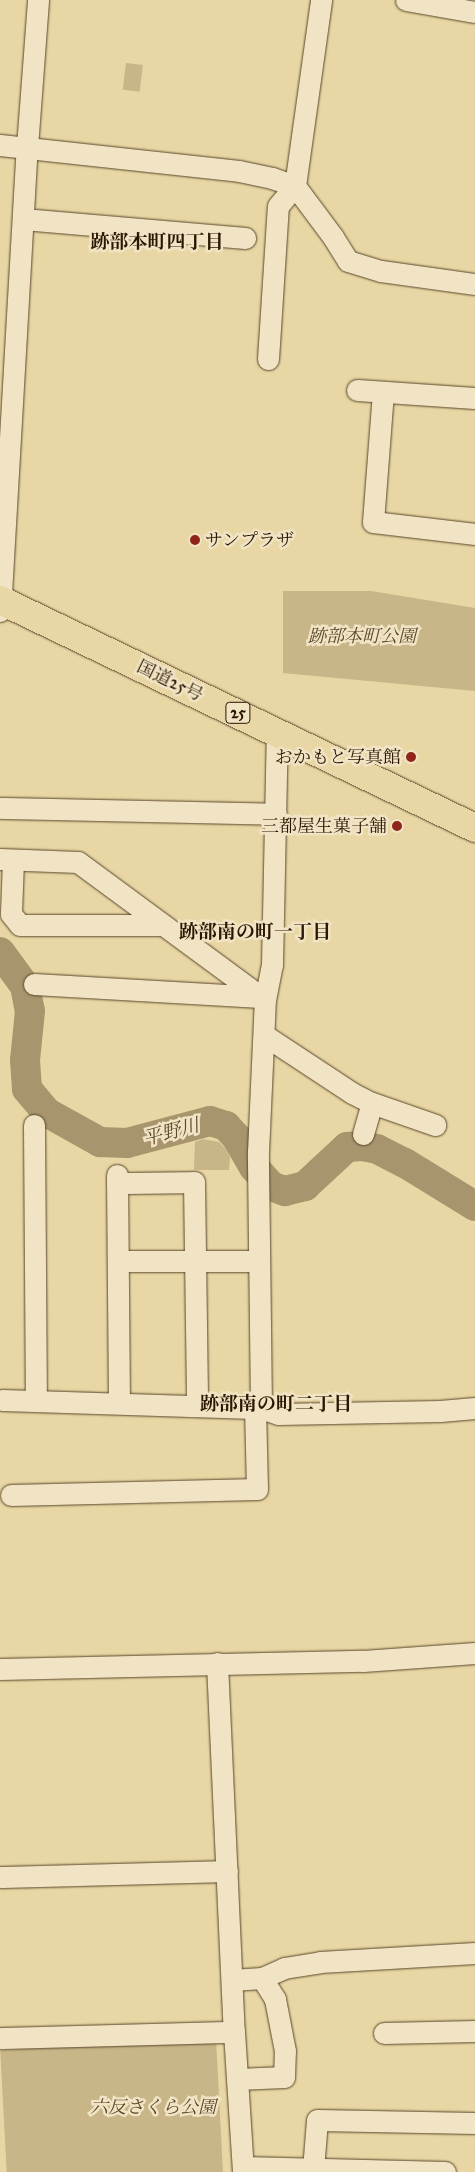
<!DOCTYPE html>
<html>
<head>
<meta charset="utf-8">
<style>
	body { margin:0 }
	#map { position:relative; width:475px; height:2172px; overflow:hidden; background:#e8d6a4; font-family:"IM FELL Great Primer","Noto Serif JP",serif }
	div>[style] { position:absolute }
	.green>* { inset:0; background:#c8b588; transform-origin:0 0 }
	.river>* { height:30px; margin:-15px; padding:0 15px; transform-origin:15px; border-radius:15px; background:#a8956d }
	.roads { filter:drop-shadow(0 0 1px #5a462a) drop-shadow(0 0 1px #5a462a) }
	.minor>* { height:21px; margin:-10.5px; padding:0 10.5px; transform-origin:10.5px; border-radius:10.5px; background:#f0e4c4 }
	.highway>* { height:28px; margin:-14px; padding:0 14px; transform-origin:14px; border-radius:14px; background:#e8d6a4 }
	.dots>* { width:14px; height:14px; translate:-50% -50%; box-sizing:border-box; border:2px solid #f0e4c4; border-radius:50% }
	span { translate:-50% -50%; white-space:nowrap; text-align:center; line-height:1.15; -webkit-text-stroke:5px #f0e4c4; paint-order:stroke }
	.shield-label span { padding:1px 4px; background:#f0e4c4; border:1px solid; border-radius:4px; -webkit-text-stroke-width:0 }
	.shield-label { font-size:16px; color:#2b1602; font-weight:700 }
	.poi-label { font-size:18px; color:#2b1602 }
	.left { translate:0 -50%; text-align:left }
	.right { translate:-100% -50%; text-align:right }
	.park-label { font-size:18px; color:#5a462a; font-style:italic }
	.street-label { font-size:18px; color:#2b1602 }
	.neighbourhood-label { font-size:19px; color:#2b1602; font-weight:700 }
	.water-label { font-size:19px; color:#5d492d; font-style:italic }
</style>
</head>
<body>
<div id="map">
	<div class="green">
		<i style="left:126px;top:63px;width:17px;height:27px;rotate:7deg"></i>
		<i style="clip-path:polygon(283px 591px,371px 591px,475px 608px,475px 691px,283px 673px)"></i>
		<i style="clip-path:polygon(203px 1139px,219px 1142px,226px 1149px,230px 1157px,229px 1170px,194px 1170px,195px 1142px)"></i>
		<i style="left:216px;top:2039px;width:133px;height:216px;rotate:87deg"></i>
	</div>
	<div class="river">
		<i style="left:0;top:952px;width:42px;rotate:53.7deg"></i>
		<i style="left:25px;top:986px;width:25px;rotate:79deg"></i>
		<i style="left:30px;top:1011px;width:49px;rotate:95.8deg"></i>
		<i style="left:25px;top:1060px;width:29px;rotate:86deg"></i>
		<i style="left:27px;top:1089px;width:30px;rotate:50deg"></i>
		<i style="left:46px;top:1112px;width:62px;rotate:29.1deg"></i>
		<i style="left:100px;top:1142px;width:27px;rotate:2deg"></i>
		<i style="left:127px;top:1143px;width:86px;rotate:-14.8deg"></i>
		<i style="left:210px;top:1121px;width:17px;rotate:17deg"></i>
		<i style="left:226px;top:1126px;width:16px;rotate:47deg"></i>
		<i style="left:237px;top:1138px;width:34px;rotate:60deg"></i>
		<i style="left:254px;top:1167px;width:25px;rotate:48deg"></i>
		<i style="left:271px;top:1186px;width:15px;rotate:20deg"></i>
		<i style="left:285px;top:1191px;width:21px;rotate:-14deg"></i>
		<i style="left:305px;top:1186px;width:57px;rotate:-42.9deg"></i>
		<i style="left:347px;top:1147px;width:15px;rotate:-4deg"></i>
		<i style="left:362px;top:1146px;width:15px;rotate:11deg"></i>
		<i style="left:377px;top:1149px;width:31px;rotate:27deg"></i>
		<i style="left:405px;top:1163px;width:82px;rotate:31.6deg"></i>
	</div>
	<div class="roads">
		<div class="minor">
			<i style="left:406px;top:0;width:70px;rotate:9.9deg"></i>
			<i style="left:0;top:145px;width:240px;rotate:6.2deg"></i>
			<i style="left:239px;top:171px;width:34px;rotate:12deg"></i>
			<i style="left:272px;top:178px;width:24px;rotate:19deg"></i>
			<i style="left:295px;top:186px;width:64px;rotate:53.3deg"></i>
			<i style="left:333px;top:237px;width:28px;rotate:58deg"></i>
			<i style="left:348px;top:261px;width:34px;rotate:17deg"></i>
			<i style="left:381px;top:271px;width:95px;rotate:7.9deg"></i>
			<i style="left:23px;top:219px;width:223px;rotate:4.9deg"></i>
			<i style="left:268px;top:359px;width:153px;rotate:-86.3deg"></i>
			<i style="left:278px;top:206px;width:26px;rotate:-50deg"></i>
			<i style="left:295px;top:186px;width:188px;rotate:-82deg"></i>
			<i style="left:357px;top:390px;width:118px;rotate:3.9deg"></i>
			<i style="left:383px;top:392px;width:130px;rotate:94.4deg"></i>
			<i style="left:373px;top:522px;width:103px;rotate:6.7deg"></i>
			<i style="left:0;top:611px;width:465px;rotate:-86.7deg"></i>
			<i style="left:27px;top:147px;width:147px;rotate:-85.7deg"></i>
			<i style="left:0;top:808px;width:276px;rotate:1.2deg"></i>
			<i style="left:0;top:859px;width:78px;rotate:2.2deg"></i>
			<i style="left:78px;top:862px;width:232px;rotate:36.4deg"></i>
			<i style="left:13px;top:861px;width:53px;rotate:92.2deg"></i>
			<i style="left:11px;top:914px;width:14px;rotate:51deg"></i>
			<i style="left:20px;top:925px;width:141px"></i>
			<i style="left:34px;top:984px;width:227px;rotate:3.3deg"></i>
			<i style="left:264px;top:1035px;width:105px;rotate:33.4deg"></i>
			<i style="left:352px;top:1093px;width:22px;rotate:27deg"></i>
			<i style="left:372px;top:1103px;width:67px;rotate:19.2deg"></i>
			<i style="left:34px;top:1125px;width:276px;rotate:89.6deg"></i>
			<i style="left:363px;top:1134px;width:32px;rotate:-74deg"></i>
			<i style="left:117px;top:1175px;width:228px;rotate:89.5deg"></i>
			<i style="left:117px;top:1183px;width:77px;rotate:-0.7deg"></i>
			<i style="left:194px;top:1182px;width:224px;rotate:89.2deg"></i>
			<i style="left:118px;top:1261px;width:141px"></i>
			<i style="left:2px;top:1400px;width:259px;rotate:1.8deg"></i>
			<i style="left:261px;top:1408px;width:18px;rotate:19deg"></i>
			<i style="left:278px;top:1414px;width:162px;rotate:-1.1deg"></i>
			<i style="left:440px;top:1411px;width:35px;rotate:-5deg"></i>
			<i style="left:261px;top:1408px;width:256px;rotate:-90.7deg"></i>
			<i style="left:258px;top:1152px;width:152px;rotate:-87.4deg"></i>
			<i style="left:265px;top:1000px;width:36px;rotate:-79deg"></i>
			<i style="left:272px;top:965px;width:233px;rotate:-88.8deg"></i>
			<i style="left:11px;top:1495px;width:246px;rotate:-1.4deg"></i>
			<i style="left:257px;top:1489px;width:81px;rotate:-91.4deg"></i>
			<i style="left:217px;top:1663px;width:369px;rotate:87.4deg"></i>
			<i style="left:234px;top:2032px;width:140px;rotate:86.3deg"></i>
			<i style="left:0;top:1669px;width:363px;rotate:-1.3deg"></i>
			<i style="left:363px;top:1661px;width:112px;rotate:-4.1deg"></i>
			<i style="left:0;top:1877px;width:227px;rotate:-1.5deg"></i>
			<i style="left:232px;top:1980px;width:30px;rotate:-4deg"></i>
			<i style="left:262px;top:1978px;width:24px;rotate:-24deg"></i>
			<i style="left:284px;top:1968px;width:36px;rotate:-9deg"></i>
			<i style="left:320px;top:1962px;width:155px;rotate:-3.3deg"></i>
			<i style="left:384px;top:2033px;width:91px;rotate:-1.3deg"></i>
			<i style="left:0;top:2038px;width:234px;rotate:-1.5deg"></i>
			<i style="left:237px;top:2079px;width:47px;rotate:-2.4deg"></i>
			<i style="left:284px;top:2077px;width:26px;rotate:-88deg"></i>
			<i style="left:285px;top:2051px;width:53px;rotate:-100.9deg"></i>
			<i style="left:275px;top:1999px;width:25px;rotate:-122deg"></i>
			<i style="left:243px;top:2167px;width:202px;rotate:1.4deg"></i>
			<i style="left:313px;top:2169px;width:49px;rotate:-85.3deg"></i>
			<i style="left:317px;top:2120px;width:158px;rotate:1.1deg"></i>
		</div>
		<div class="highway">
			<i style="left:0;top:600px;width:527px;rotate:25.64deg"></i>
		</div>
	</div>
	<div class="dots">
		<i style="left:195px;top:540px;background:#8f2418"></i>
		<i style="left:411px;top:757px;background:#8f2418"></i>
		<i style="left:397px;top:826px;background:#8f2418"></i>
	</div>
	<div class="shield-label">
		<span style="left:238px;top:713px">25</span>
	</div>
	<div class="poi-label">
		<span class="left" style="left:205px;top:540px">サンプラザ</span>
		<span class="right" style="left:401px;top:757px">おかもと写真館</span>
		<span class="right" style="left:387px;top:826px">三都屋生菓子舗</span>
	</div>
	<div class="park-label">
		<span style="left:362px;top:636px">跡部本町公園</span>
		<span style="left:153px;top:2107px">六反さくら公園</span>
	</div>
	<div class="street-label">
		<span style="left:170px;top:681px;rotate:26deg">国道25号</span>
	</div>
	<div class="neighbourhood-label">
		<span style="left:157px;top:242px">跡部本町四丁目</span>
		<span style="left:255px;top:932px">跡部南の町一丁目</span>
		<span style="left:276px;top:1404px">跡部南の町二丁目</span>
	</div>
	<div class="water-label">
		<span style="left:171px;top:1132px;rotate:-15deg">平野川</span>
	</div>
</div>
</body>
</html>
